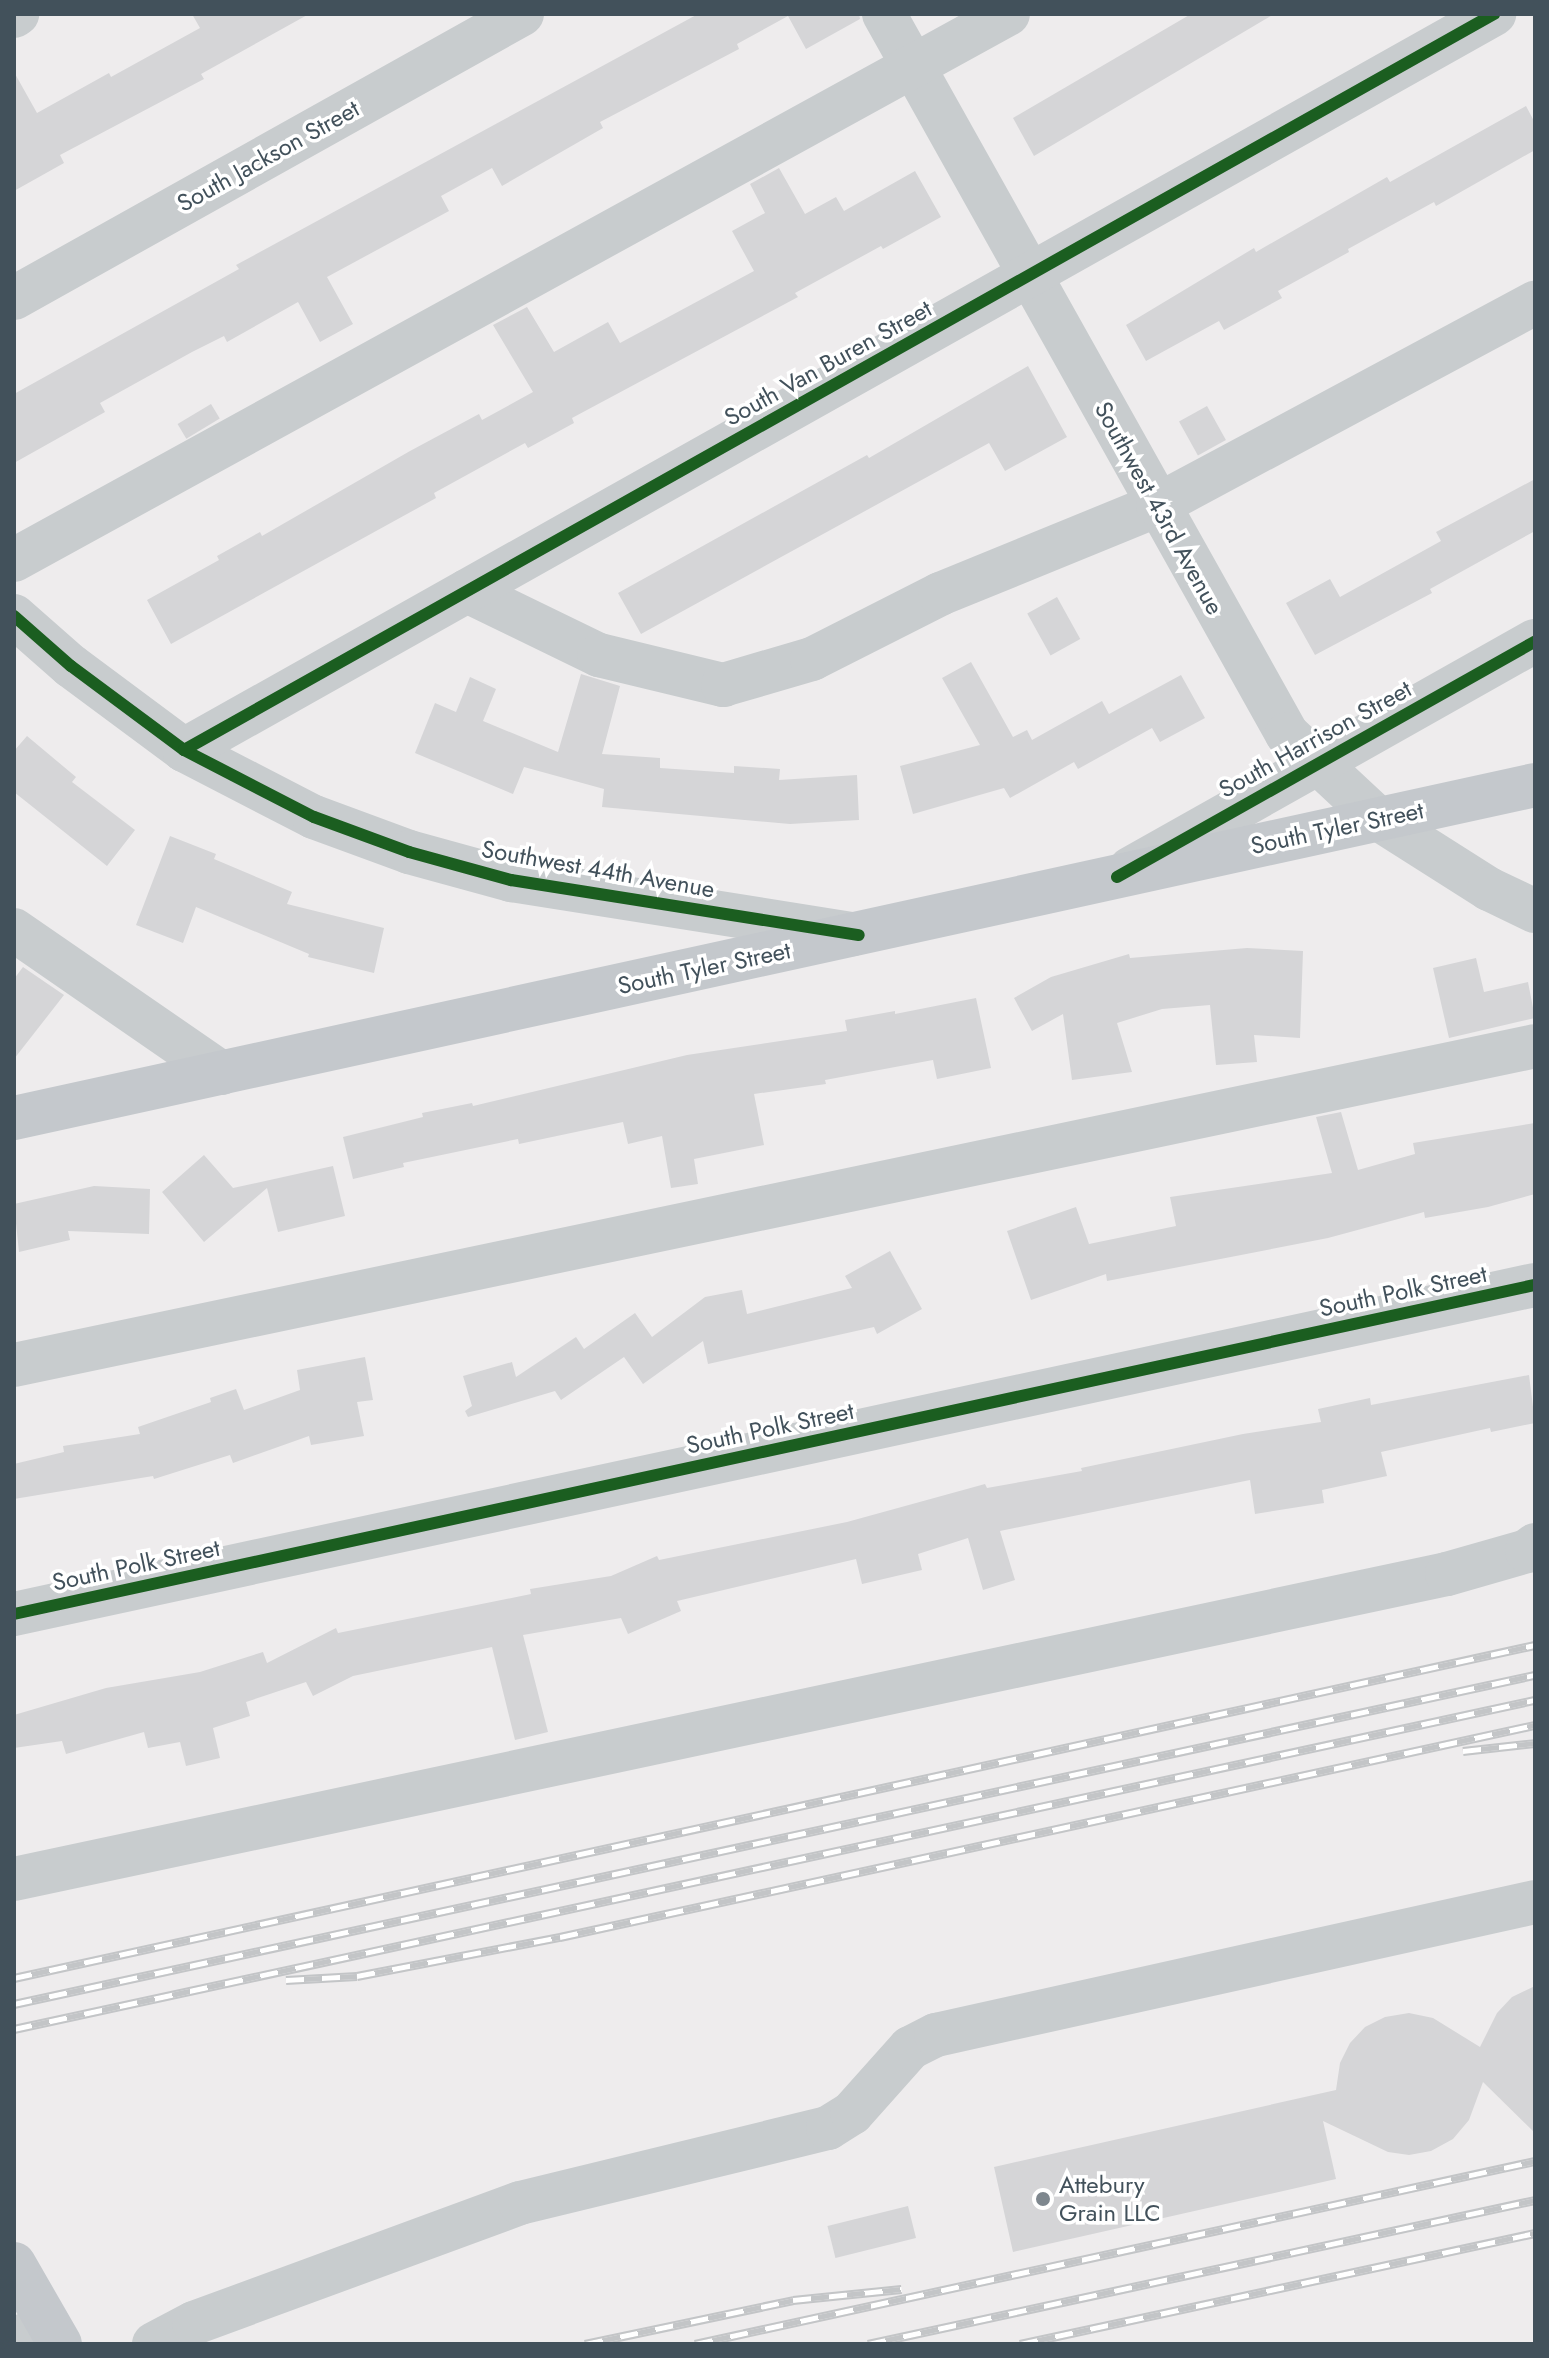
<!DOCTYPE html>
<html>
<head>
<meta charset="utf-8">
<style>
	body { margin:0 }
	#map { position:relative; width:1549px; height:2358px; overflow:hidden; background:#eeeced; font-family:Jost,sans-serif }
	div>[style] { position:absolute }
	.building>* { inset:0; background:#d5d5d7; transform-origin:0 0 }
	.minor>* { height:44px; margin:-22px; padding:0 22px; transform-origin:22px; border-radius:22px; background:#c8ccce }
	.major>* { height:44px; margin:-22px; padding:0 22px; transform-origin:22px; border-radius:22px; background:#c4c8cc }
	.rail>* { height:9px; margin-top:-4.5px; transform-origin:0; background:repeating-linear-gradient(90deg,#fff 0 18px,#c3c5c7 0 36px); box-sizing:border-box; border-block:2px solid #c3c5c7 }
	.cycleway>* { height:12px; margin:-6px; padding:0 6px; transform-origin:6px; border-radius:6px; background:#1b5e20 }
	.dots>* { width:22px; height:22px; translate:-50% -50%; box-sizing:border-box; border:4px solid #fff; border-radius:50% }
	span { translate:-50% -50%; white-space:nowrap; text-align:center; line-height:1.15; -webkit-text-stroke:7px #fff; paint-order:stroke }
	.street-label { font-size:24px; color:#42515b }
	.poi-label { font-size:24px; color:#42515b }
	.left { translate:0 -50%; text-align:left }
	.frame { position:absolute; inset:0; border:16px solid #42515b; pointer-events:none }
</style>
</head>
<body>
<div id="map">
	<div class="building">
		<i style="clip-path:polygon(192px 14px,309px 14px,201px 74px,204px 79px,60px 155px,64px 163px,14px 191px,14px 72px,37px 113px,109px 73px,111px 77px,200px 28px)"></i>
		<i style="clip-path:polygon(698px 14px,859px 14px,860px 19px,806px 49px,788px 16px,737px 44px,739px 49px,600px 122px,603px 128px,502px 186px,492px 168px,441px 196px,449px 211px,327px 277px,353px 324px,320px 342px,298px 302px,227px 342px,224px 336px,192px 352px,100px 403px,105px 412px,14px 463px,14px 394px,239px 269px,236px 265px)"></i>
		<i style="clip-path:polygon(1191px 14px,1274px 14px,1034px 156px,1013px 118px)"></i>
		<i style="clip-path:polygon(1526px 106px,1535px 123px,1535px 150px,1436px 206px,1434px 202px,1348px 249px,1349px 252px,1278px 291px,1282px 298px,1224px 330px,1219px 321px,1146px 361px,1126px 325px,1254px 248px,1256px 252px,1387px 177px,1390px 182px)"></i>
		<i style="clip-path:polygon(779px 168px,805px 214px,836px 197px,844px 211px,915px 171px,941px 217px,883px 249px,881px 246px,795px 293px,798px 297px,572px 418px,574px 423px,528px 448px,525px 443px,434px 493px,436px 498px,171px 644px,147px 600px,219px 560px,217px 556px,260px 532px,262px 536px,410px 451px,479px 414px,482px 420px,533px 392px,493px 325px,527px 307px,554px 352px,608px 322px,620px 343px,754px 271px,732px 231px,765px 213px,750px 184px)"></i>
		<i style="clip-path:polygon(1028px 366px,1067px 437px,1005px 471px,989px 443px,641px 634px,618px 593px,867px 455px,869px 458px)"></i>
		<i style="left:211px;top:404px;width:17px;height:39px;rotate:59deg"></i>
		<i style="left:1207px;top:406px;width:39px;height:32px;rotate:61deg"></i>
		<i style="clip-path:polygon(1535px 479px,1535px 531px,1430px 589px,1432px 593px,1315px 655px,1286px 603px,1330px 579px,1340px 597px,1441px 541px,1436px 532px)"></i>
		<i style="left:1057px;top:597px;width:48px;height:34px;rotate:61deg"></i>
		<i style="clip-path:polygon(971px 662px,1013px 737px,1027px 730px,1032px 740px,1102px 701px,1109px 714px,1181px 675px,1205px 718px,1160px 742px,1152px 728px,1078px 769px,1074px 762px,1010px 798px,1004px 788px,913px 814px,900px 766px,980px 745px,942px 678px)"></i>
		<i style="clip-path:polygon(581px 674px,620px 686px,602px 754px,660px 758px,660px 768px,734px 773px,734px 766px,780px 769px,779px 780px,857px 775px,859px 820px,790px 824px,602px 807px,604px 789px,524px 767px,513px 794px,415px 753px,435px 703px,456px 712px,470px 677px,496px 689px,483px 721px,558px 752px)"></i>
		<i style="clip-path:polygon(27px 736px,76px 777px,72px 782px,135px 830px,107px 866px,14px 792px,14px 751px)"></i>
		<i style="clip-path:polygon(170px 836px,216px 854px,214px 859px,292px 892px,287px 904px,384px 928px,374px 973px,308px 957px,309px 954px,196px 907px,183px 943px,136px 925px)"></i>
		<i style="clip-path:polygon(1247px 948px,1303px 951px,1300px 1038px,1254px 1035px,1257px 1062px,1216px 1065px,1210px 1005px,1162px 1009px,1117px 1023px,1132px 1072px,1072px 1080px,1063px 1014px,1032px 1031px,1014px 998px,1051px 977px,1129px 954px,1130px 958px)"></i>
		<i style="clip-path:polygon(1476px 958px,1484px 992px,1528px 982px,1535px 1018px,1449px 1038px,1433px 968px)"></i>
		<i style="clip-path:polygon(23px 967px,64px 995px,14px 1059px,14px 979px)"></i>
		<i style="clip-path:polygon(976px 998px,991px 1068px,937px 1079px,933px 1060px,825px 1080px,826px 1084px,754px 1094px,764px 1145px,694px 1159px,698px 1184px,671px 1188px,662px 1136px,628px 1144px,623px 1122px,519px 1144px,518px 1139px,403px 1163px,404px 1167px,353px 1179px,343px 1137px,423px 1117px,422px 1113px,472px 1103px,473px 1106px,687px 1055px,847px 1031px,845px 1020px,895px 1011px,895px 1014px)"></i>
		<i style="clip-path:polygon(1341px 1112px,1358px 1170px,1415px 1154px,1413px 1143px,1535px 1123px,1535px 1194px,1488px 1207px,1425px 1218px,1424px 1212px,1328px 1238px,1107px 1281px,1106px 1274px,1031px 1300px,1007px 1231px,1076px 1207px,1089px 1244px,1176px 1226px,1170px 1197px,1332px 1173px,1316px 1117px)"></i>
		<i style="clip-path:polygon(204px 1155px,233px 1188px,333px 1166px,345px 1216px,278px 1232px,267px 1188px,204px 1242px,162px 1192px)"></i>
		<i style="clip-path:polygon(94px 1186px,150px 1189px,149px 1234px,68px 1231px,70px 1240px,19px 1252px,14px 1204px)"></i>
		<i style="clip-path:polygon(890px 1251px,922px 1309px,877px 1334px,874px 1327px,708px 1364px,703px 1341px,643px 1384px,624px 1357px,561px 1400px,555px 1391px,468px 1417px,465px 1411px,472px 1406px,463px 1376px,512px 1362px,516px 1377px,576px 1337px,584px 1349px,635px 1313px,652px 1337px,705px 1297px,742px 1290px,747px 1314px,852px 1288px,845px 1276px)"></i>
		<i style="clip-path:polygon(365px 1357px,373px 1400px,357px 1402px,364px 1436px,311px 1445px,309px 1436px,233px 1463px,230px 1455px,154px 1479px,153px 1476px,14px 1499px,14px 1464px,64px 1452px,63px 1446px,140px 1434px,138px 1427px,211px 1402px,210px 1398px,236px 1389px,244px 1410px,300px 1390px,297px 1370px)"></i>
		<i style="clip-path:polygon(1529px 1375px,1535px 1423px,1491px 1432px,1490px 1428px,1381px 1452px,1387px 1476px,1322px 1490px,1324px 1503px,1255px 1514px,1250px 1480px,1000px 1531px,1015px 1580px,983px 1590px,968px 1538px,918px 1554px,922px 1570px,862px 1584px,856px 1559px,677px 1601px,681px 1611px,628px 1634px,621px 1618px,523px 1635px,548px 1732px,515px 1740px,492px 1647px,353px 1676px,313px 1696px,306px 1682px,246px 1702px,250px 1716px,213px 1728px,220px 1758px,186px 1766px,180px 1742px,148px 1748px,144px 1732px,66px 1754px,62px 1741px,14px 1748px,14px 1715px,106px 1688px,200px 1672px,263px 1652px,267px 1663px,336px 1628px,338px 1633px,531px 1594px,530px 1589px,611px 1576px,657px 1556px,659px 1560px,847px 1522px,985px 1484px,987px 1488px,1082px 1471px,1081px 1468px,1243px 1434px,1321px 1422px,1318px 1409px,1370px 1398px,1371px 1405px)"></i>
		<i style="clip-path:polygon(1535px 1986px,1535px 2133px,1483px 2082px,1469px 2120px,1453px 2139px,1431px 2151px,1409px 2155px,1388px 2152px,1323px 2121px,1336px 2179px,1013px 2252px,994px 2167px,1336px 2090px,1340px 2063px,1350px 2043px,1365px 2027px,1385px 2017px,1409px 2013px,1433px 2018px,1480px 2047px,1497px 2013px,1512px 1997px)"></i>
		<i style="left:908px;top:2206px;width:33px;height:83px;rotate:76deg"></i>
	</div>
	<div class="minor">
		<i style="left:884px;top:14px;width:825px;rotate:60.76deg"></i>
		<i style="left:1287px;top:734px;width:123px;rotate:43deg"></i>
		<i style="left:1377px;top:818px;width:133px;rotate:32.4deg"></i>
		<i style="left:1489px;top:889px;width:51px;rotate:25.6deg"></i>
		<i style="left:14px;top:16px;width:4px;rotate:-34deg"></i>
		<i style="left:14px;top:298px;width:582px;rotate:-29.21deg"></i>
		<i style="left:14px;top:560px;width:1134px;rotate:-28.78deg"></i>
		<i style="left:467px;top:591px;width:147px;rotate:25.9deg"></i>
		<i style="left:599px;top:655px;width:128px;rotate:13.6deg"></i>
		<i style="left:723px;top:685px;width:93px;rotate:-16.3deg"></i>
		<i style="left:812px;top:659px;width:144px;rotate:-26.9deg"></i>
		<i style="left:940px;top:594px;width:235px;rotate:-22.2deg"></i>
		<i style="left:1158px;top:505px;width:428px;rotate:-28.2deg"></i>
		<i style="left:14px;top:616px;width:76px;rotate:41.3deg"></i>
		<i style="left:71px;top:666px;width:141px;rotate:36.6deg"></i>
		<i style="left:184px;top:750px;width:146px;rotate:27.3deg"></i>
		<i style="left:314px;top:817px;width:101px;rotate:20.2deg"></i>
		<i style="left:409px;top:852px;width:106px;rotate:15.4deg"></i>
		<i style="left:511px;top:880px;width:346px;rotate:9deg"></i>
		<i style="left:184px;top:750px;width:1503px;rotate:-29.33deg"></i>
		<i style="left:1130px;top:869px;width:465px;rotate:-29.4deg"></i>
		<i style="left:14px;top:930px;width:252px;rotate:34.6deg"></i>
		<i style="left:14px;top:1365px;width:1554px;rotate:-11.84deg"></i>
		<i style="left:14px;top:1614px;width:1556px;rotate:-12.21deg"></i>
		<i style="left:14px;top:1879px;width:1465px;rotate:-12.02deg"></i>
		<i style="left:1447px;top:1574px;width:83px;rotate:-16deg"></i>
		<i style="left:1527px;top:1551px;width:10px;rotate:-37deg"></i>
		<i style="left:14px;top:2341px;width:38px;rotate:-28deg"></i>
		<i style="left:154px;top:2344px;width:45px;rotate:-27.7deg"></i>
		<i style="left:194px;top:2323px;width:347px;rotate:-20.2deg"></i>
		<i style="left:520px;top:2203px;width:317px;rotate:-13.7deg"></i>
		<i style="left:828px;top:2128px;width:28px;rotate:-32deg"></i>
		<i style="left:852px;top:2113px;width:87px;rotate:-48.3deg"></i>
		<i style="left:910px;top:2048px;width:29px;rotate:-27deg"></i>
		<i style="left:936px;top:2035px;width:614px;rotate:-12.52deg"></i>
	</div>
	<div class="major">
		<i style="left:14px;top:1118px;width:1557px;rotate:-12.35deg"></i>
		<i style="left:14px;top:2264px;width:92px;rotate:60.1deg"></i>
	</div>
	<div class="rail">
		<i style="left:1463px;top:1751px;width:72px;rotate:-6.3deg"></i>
		<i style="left:14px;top:1978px;width:1557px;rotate:-12.35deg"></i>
		<i style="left:286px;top:1980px;width:71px;rotate:-3.2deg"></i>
		<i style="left:357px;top:1976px;width:207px;rotate:-10.9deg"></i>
		<i style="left:560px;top:1937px;width:998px;rotate:-12.27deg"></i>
		<i style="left:14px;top:2004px;width:1556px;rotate:-12.21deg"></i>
		<i style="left:14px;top:2029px;width:1556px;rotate:-12.21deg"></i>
		<i style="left:585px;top:2344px;width:213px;rotate:-11.9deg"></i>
		<i style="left:793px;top:2300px;width:109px;rotate:-5.8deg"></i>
		<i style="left:695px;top:2344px;width:860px;rotate:-12.29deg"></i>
		<i style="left:868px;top:2344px;width:682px;rotate:-12.18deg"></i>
		<i style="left:1020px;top:2344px;width:527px;rotate:-12.16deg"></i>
	</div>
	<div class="cycleway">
		<i style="left:14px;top:616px;width:76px;rotate:41.3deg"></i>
		<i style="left:71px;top:666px;width:141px;rotate:36.6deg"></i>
		<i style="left:184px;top:750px;width:146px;rotate:27.3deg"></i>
		<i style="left:314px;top:817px;width:101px;rotate:20.2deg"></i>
		<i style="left:409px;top:852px;width:106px;rotate:15.4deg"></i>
		<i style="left:511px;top:880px;width:352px;rotate:9deg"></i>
		<i style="left:184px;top:750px;width:1503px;rotate:-29.33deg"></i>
		<i style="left:1117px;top:877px;width:480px;rotate:-29.4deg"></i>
		<i style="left:14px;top:1614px;width:1556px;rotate:-12.21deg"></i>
	</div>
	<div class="dots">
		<i style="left:1043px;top:2199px;background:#7e878e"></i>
	</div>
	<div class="street-label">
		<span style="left:268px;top:156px;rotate:-29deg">South Jackson Street</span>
		<span style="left:828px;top:363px;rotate:-29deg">South Van Buren Street</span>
		<span style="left:1159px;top:508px;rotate:61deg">Southwest 43rd Avenue</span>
		<span style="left:1315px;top:739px;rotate:-29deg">South Harrison Street</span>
		<span style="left:1337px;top:828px;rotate:-12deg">South Tyler Street</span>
		<span style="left:598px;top:869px;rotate:10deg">Southwest 44th Avenue</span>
		<span style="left:704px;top:968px;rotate:-12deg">South Tyler Street</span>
		<span style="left:1403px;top:1291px;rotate:-12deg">South Polk Street</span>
		<span style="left:770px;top:1428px;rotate:-12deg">South Polk Street</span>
		<span style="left:136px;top:1565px;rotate:-12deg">South Polk Street</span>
	</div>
	<div class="poi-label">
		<span class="left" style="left:1059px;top:2199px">Attebury<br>Grain LLC</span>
	</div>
	<div class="frame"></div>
</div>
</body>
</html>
